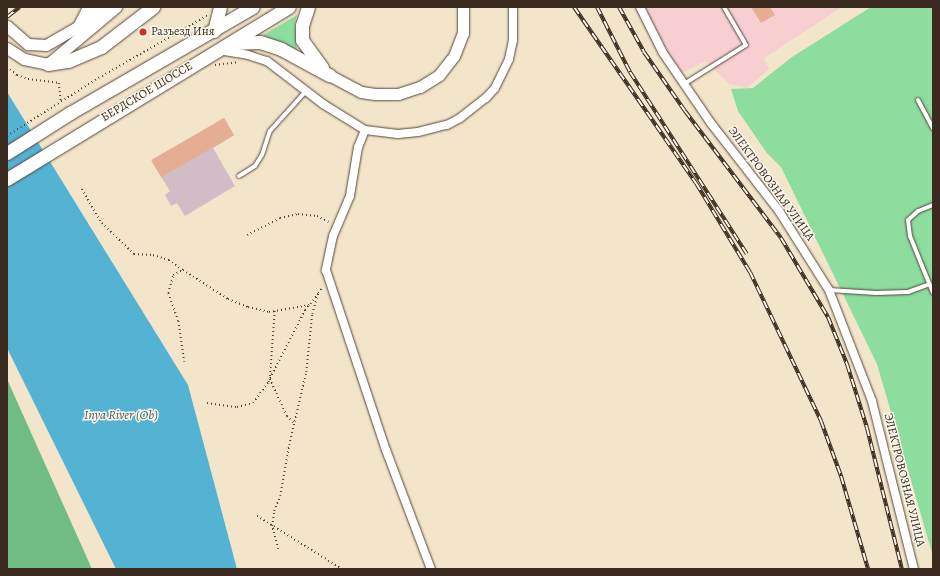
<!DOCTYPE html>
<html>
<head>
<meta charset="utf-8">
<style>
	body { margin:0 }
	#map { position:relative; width:940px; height:576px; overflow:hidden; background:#f2e5ca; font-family:Alegreya,serif }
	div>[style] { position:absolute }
	.built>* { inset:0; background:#f7cfd1 }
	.industrial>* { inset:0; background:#d2bdc6 }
	.green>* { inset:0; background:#8cdd9e }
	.forest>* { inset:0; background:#71bc85 }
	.water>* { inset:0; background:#54b3d3 }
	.building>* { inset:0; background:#e5ad93; transform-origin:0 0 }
	.path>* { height:1.5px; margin-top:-0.75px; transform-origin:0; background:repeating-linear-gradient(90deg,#564638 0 1px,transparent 0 4px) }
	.roads { filter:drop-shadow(0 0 1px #564638) drop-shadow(0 0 1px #564638) }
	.service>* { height:4px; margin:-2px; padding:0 2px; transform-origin:2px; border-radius:2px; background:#fff }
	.minor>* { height:8px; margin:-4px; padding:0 4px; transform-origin:4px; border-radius:4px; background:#fff }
	.secondary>* { height:11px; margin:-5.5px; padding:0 5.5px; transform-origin:5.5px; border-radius:5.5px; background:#fff }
	.trunk>* { height:13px; margin:-6.5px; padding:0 6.5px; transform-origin:6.5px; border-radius:6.5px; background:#fff }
	.rail>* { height:4px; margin-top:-2px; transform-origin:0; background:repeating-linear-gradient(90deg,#fbf7ec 0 8px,#3b2a1e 0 16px); box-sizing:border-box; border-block:1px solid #3b2a1e }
	.dots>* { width:11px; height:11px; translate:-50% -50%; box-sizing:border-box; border:2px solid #fbf7ec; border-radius:50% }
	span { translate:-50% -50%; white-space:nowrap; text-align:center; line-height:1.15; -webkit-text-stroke:3px #fbf7ec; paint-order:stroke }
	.poi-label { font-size:12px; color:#3b2a1e }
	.left { translate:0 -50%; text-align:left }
	.street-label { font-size:12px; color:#3b2a1e }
	.water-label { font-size:13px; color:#445a5d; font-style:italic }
	.frame { position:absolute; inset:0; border:8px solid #3b2a1e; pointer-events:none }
</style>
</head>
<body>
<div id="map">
	<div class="built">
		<i style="clip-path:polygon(640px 7px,842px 7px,764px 58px,769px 69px,747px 88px,729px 84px,706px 61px,678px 75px)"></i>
	</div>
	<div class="industrial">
		<i style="clip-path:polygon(224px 118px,234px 135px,213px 148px,235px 186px,185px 216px,177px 203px,171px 206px,165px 195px,170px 191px,152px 162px)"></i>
	</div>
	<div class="green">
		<i style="clip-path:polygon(871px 7px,933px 7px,933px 556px,877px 364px,781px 167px,767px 153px,738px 111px,731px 89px,753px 88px,792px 57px)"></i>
		<i style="clip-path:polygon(297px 15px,295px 22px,297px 53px,263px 35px)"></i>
	</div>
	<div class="forest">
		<i style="clip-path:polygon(7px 379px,92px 569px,7px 569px)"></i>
	</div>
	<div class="water">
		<i style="clip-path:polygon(7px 92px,188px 385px,237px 569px,116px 569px,7px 348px)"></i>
	</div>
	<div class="building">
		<i style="clip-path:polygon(751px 7px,770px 7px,775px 15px,761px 23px)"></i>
		<i style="left:224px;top:118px;width:20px;height:84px;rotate:60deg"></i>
	</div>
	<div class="path">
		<i style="left:215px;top:65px;width:24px;rotate:-7deg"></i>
		<i style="left:7px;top:67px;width:13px;rotate:39deg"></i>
		<i style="left:17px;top:75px;width:12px;rotate:20deg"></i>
		<i style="left:28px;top:79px;width:31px;rotate:7deg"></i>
		<i style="left:59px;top:83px;width:18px;rotate:84deg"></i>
		<i style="left:7px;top:136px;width:104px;rotate:-32.5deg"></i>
		<i style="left:95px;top:80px;width:130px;rotate:-29.9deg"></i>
		<i style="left:82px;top:189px;width:39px;rotate:60deg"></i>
		<i style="left:102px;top:223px;width:45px;rotate:44.1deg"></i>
		<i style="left:134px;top:254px;width:19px;rotate:3deg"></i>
		<i style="left:153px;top:255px;width:17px;rotate:17deg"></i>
		<i style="left:169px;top:260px;width:17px;rotate:36deg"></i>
		<i style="left:247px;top:235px;width:37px;rotate:-27deg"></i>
		<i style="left:280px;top:218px;width:18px;rotate:-13deg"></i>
		<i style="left:298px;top:214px;width:19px;rotate:6deg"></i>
		<i style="left:317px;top:216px;width:13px;rotate:27deg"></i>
		<i style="left:275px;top:311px;width:68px;rotate:94.2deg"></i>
		<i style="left:270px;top:379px;width:41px;rotate:65.3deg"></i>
		<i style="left:287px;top:416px;width:11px;rotate:45deg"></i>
		<i style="left:184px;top:362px;width:41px;rotate:-98.3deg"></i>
		<i style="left:178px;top:321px;width:30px;rotate:-110deg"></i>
		<i style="left:168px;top:293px;width:19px;rotate:-74deg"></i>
		<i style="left:173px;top:275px;width:11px;rotate:-27deg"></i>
		<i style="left:183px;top:270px;width:54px;rotate:32.8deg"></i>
		<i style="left:228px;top:299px;width:22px;rotate:22deg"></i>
		<i style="left:248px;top:307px;width:22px;rotate:13deg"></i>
		<i style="left:269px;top:312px;width:41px;rotate:-9.9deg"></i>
		<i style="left:207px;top:403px;width:30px;rotate:8deg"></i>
		<i style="left:237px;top:407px;width:16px;rotate:-14deg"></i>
		<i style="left:253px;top:403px;width:26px;rotate:-54deg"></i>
		<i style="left:268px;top:382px;width:81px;rotate:-62.8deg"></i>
		<i style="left:305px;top:310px;width:19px;rotate:-51deg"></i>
		<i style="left:257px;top:516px;width:100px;rotate:31.9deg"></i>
		<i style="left:278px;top:549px;width:24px;rotate:-105deg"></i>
		<i style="left:272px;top:526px;width:15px;rotate:-82deg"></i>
		<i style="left:274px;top:511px;width:16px;rotate:-68deg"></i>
		<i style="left:280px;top:496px;width:52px;rotate:-80deg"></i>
		<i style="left:289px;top:445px;width:75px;rotate:-76.9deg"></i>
		<i style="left:306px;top:372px;width:58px;rotate:-84.1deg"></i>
		<i style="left:312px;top:314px;width:22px;rotate:-74deg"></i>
		<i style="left:318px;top:293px;width:8px;rotate:-50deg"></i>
	</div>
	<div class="roads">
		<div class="service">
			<i style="left:684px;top:84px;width:73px;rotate:-32.2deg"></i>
			<i style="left:746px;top:45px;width:44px;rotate:-120.1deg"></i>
			<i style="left:918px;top:100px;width:32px;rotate:62deg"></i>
			<i style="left:239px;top:176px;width:19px;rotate:-32deg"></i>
			<i style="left:255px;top:166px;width:13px;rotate:-58deg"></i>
			<i style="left:262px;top:155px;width:25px;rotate:-72deg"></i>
			<i style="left:270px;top:131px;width:54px;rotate:-48deg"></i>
			<i style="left:933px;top:205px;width:16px;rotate:158deg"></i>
			<i style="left:918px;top:211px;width:13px;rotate:138deg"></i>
			<i style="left:908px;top:220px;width:16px;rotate:83deg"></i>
			<i style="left:910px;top:236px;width:61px;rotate:68deg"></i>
			<i style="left:829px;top:290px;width:47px;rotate:3.7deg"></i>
			<i style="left:876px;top:293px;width:32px;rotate:-2deg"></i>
			<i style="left:908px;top:292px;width:23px;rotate:-20deg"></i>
		</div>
		<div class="minor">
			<i style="left:640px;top:7px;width:51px;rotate:63.4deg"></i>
			<i style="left:663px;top:53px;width:83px;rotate:55.7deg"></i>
			<i style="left:710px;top:122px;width:113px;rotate:52.2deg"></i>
			<i style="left:779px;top:211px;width:93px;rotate:57.7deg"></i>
			<i style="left:829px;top:290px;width:119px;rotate:68.8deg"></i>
			<i style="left:872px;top:401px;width:173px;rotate:76deg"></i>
			<i style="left:218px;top:50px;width:30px;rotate:9deg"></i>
			<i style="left:248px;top:55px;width:20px;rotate:18deg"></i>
			<i style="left:267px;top:61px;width:71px;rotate:37.5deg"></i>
			<i style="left:323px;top:104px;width:49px;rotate:31.8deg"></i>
			<i style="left:365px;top:130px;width:33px;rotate:7deg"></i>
			<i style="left:398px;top:134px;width:20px;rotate:-6deg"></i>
			<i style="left:418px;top:132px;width:30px;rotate:-14deg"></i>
			<i style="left:447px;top:125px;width:15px;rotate:-28deg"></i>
			<i style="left:460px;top:118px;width:33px;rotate:-38deg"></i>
			<i style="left:486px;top:98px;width:13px;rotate:-48deg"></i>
			<i style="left:495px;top:88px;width:32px;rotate:-64deg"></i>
			<i style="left:509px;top:59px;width:19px;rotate:-78deg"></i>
			<i style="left:513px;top:40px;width:33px;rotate:-90deg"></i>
			<i style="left:365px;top:130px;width:18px;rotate:112deg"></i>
			<i style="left:358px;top:147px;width:50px;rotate:99.3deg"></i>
			<i style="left:350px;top:196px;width:43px;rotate:113deg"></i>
			<i style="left:333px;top:236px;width:35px;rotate:102deg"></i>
			<i style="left:326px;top:270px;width:190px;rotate:71.6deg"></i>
			<i style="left:386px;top:450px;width:127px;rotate:69.3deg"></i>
		</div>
		<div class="secondary">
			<i style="left:7px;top:26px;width:28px;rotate:41deg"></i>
			<i style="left:28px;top:44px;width:18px;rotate:3deg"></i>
			<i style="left:46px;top:45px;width:39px;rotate:-30deg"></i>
			<i style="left:80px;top:25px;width:28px;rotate:-39deg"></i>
			<i style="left:7px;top:48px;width:20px;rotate:33deg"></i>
			<i style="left:24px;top:59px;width:25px;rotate:12deg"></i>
			<i style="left:48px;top:64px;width:89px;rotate:-40deg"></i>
			<i style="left:329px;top:75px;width:36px;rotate:28deg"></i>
			<i style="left:361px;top:92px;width:14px;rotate:8deg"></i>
			<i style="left:375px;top:94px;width:23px"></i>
			<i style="left:398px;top:94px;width:23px;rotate:-18deg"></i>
			<i style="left:420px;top:87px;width:22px;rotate:-32deg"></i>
			<i style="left:439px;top:75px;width:24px;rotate:-52deg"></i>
			<i style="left:454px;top:56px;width:25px;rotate:-69deg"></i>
			<i style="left:463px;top:33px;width:26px;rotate:-90deg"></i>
		</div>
		<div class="trunk">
			<i style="left:308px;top:7px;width:19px;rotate:108deg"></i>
			<i style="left:302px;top:25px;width:15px;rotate:90deg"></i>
			<i style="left:302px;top:40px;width:34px;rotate:54deg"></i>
			<i style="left:80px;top:25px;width:20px;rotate:-63deg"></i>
			<i style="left:214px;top:31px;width:25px;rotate:-76deg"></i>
			<i style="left:232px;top:43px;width:28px;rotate:-2deg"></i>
			<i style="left:260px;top:42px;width:22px;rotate:18deg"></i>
			<i style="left:281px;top:49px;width:55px;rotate:28.4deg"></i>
			<i style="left:48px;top:64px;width:20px;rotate:-9deg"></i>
			<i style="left:68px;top:61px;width:36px;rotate:-23deg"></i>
			<i style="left:101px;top:47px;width:66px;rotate:-37.6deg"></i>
			<i style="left:7px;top:153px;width:75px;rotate:-32.4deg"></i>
			<i style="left:70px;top:113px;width:211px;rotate:-30.1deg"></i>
			<i style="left:7px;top:179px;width:330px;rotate:-31.4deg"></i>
		</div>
	</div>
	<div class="rail">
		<i style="left:574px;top:7px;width:214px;rotate:55.3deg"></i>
		<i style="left:696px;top:183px;width:104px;rotate:58.8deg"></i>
		<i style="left:750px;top:272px;width:165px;rotate:64.5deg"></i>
		<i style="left:821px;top:421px;width:59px;rotate:70deg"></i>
		<i style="left:841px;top:476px;width:97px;rotate:73.8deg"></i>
		<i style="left:597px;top:7px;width:73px;rotate:63.1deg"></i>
		<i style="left:630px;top:72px;width:216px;rotate:57.3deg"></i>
		<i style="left:619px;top:7px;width:51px;rotate:60.9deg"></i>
		<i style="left:644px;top:52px;width:72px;rotate:55.2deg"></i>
		<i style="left:685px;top:111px;width:159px;rotate:52.9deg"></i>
		<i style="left:781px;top:238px;width:92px;rotate:59.3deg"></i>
		<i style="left:828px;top:317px;width:51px;rotate:68deg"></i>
		<i style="left:847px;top:364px;width:67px;rotate:72.6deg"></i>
		<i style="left:867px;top:428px;width:145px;rotate:76.1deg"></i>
		<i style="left:7px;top:17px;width:16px;rotate:-38deg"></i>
	</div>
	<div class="dots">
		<i style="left:143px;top:32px;background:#c8321e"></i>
	</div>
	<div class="poi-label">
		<span class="left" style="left:151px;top:32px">Разъезд Иня</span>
	</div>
	<div class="street-label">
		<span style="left:147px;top:92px;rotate:-31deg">БЕРДСКОЕ ШОССЕ</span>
		<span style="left:771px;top:184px;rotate:54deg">ЭЛЕКТРОВОЗНАЯ УЛИЦА</span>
		<span style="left:904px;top:480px;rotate:76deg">ЭЛЕКТРОВОЗНАЯ УЛИЦА</span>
	</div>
	<div class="water-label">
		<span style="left:121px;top:415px">Inya River (Ob)</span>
	</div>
	<div class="frame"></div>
</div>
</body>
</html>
